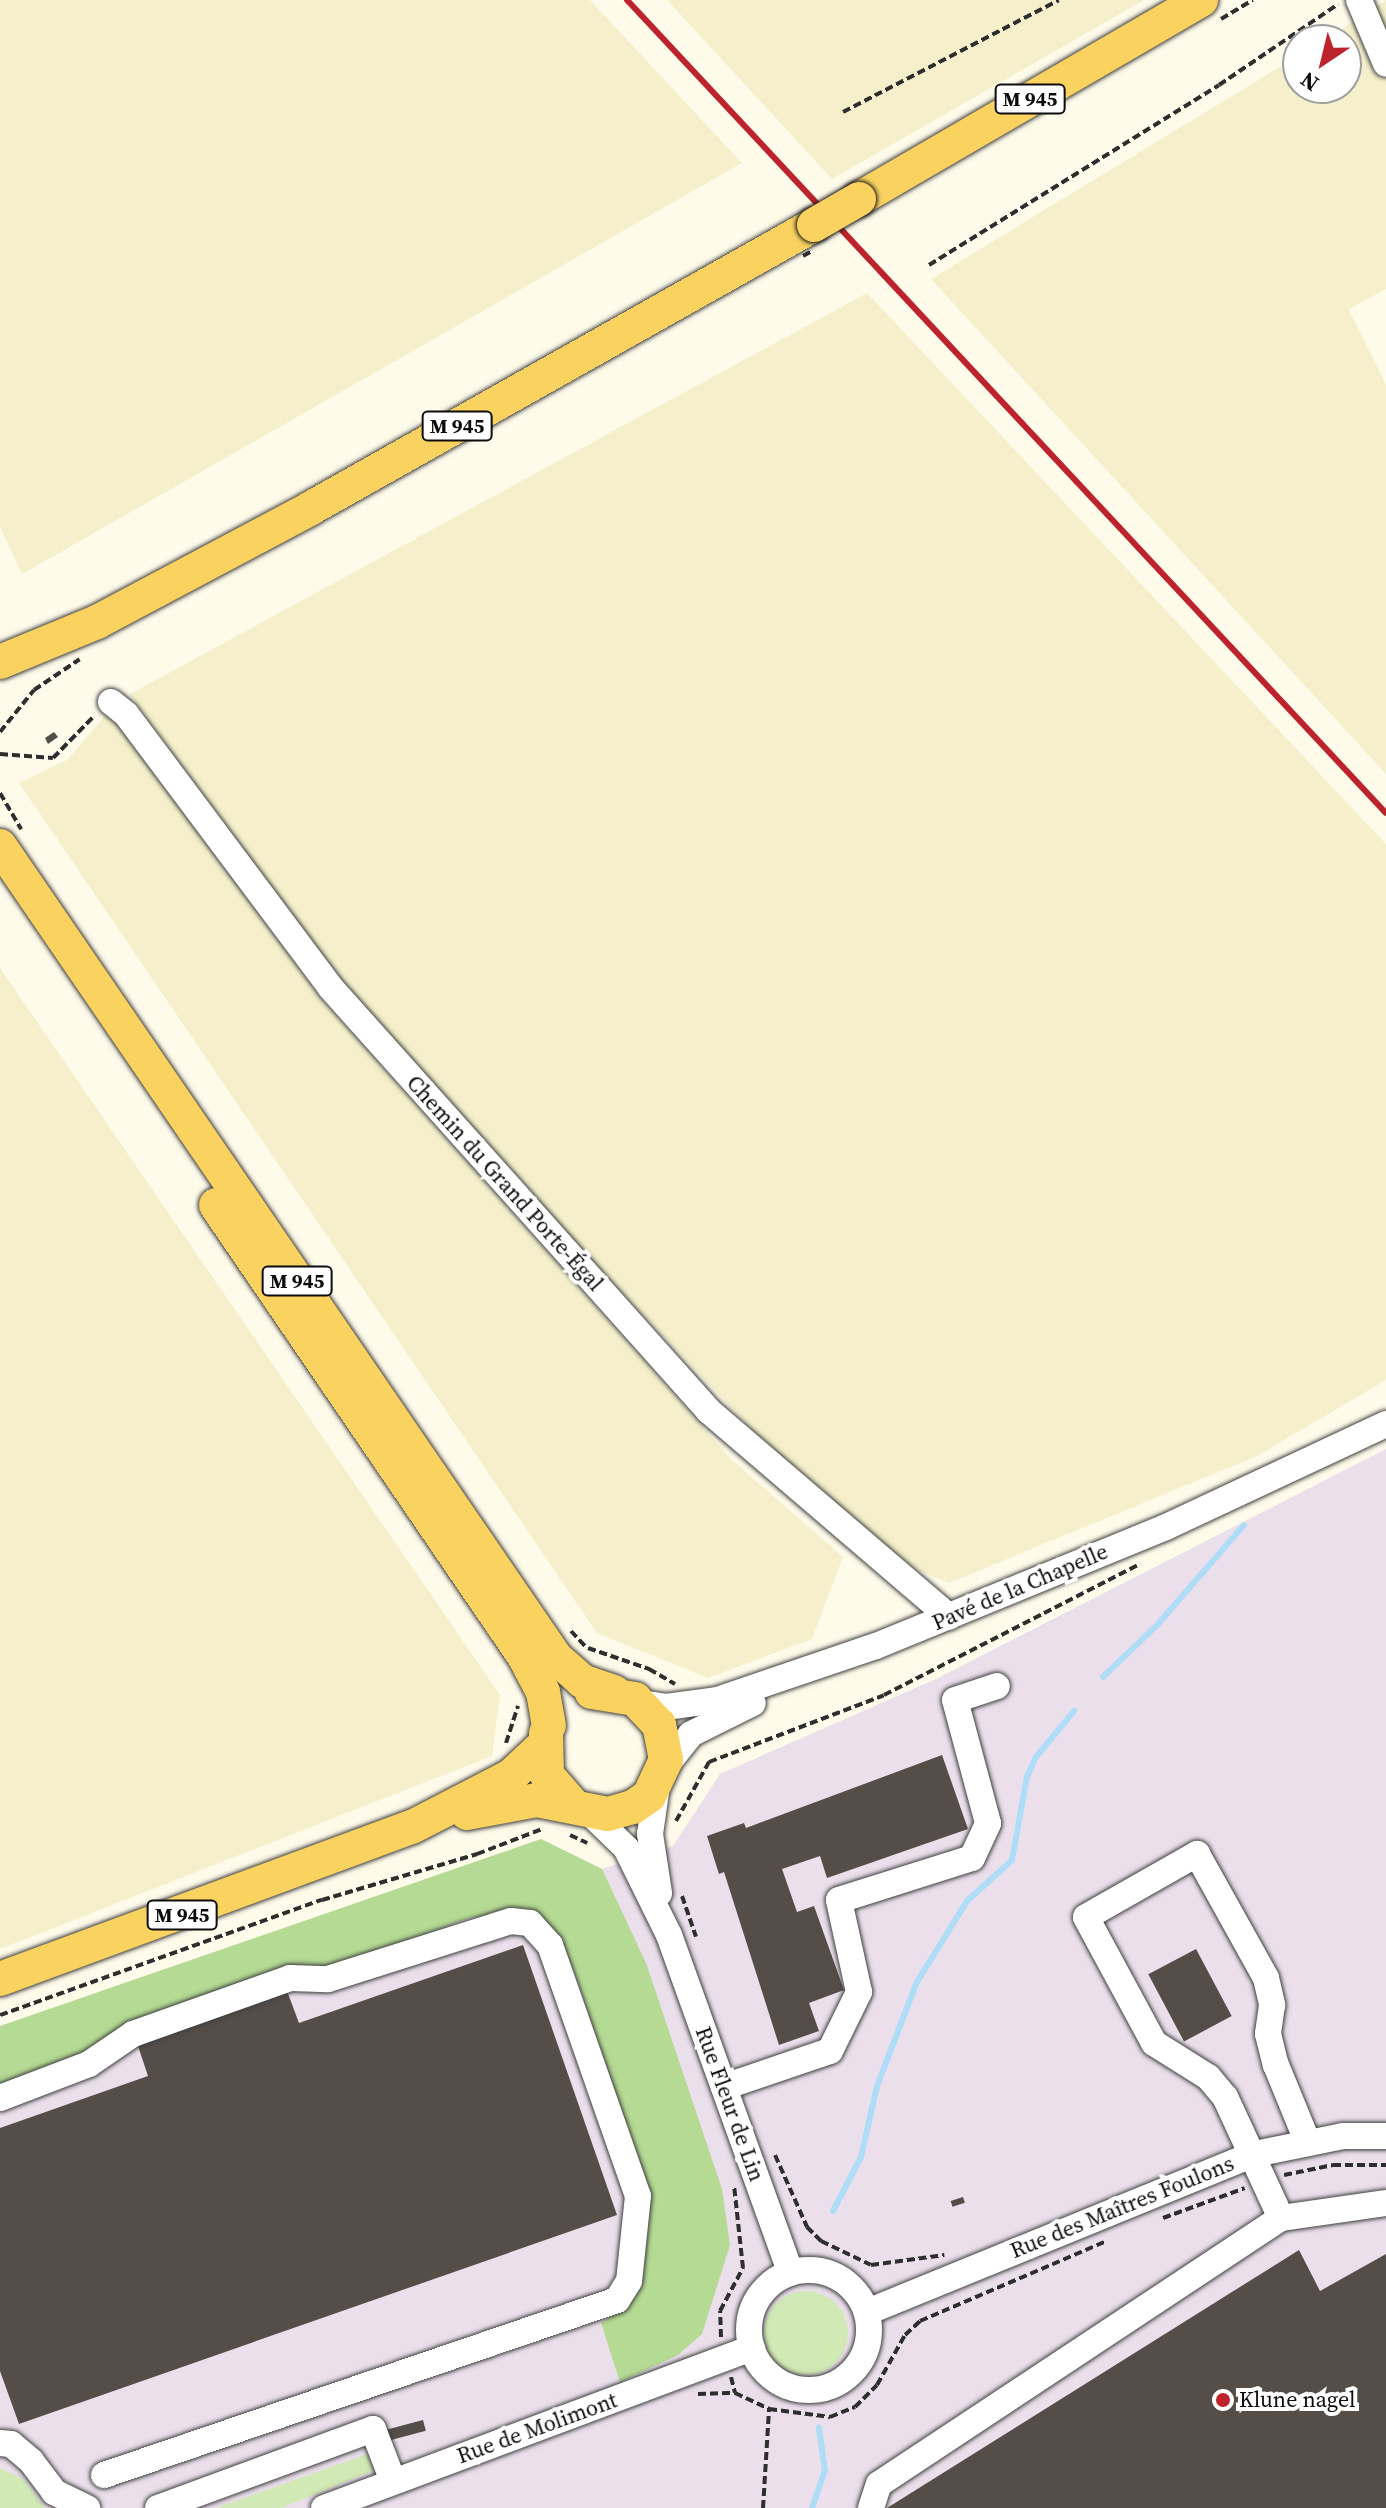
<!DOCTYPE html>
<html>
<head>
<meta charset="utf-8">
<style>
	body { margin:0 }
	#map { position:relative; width:1386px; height:2508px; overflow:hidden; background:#fffbea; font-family:"Source Serif 4",serif }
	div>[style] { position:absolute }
	.industrial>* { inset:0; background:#eadfeb }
	.farmland>* { inset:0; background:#f5f0cb }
	.green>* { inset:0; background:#d1e9b4 }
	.round { border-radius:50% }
	.forest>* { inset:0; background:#b4da93 }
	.stream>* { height:6px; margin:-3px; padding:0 3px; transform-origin:3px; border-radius:3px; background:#afddf7 }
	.building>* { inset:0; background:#544d48; transform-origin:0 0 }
	.path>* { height:4px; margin-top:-2px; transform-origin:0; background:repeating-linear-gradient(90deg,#2e2e2e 0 8px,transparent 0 12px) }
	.roads { filter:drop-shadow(0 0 2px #3f3f3f) drop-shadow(0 0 2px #3f3f3f) }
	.minor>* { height:26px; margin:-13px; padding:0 13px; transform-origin:13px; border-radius:13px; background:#fff }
	.minor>.ring { margin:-13px; padding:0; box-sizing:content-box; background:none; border:26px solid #fff; border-radius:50% }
	.major>* { height:34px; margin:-17px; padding:0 17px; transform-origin:17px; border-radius:17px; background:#fad25f }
	.rail>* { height:6px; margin:-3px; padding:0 3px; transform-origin:3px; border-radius:3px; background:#bd232d }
	.path-bridge>* { height:4px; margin-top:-2px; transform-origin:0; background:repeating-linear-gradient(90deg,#2e2e2e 0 8px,transparent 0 12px) }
	.bridges { filter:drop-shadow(0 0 2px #1d1d1d) drop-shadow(0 0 2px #1d1d1d) }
	.major-bridge>* { height:34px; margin:-17px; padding:0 17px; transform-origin:17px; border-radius:17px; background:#fad25f }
	.dots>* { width:22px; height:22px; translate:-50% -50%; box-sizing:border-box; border:4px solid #fff; border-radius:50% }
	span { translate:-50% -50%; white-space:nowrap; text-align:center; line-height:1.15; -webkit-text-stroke:8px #fff; paint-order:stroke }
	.shield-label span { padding:2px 6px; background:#fff; border:2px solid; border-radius:6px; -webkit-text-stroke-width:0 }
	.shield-label { font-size:20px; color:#0c0c0c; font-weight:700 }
	.street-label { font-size:22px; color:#0c0c0c }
	.poi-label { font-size:22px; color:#0c0c0c }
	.left { translate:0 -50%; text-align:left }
	.north { position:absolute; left:1282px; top:24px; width:80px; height:80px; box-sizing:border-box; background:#fff; border:2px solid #9e9e9e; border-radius:50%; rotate:215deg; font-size:22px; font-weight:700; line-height:32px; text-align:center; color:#0c0c0c }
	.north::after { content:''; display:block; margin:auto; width:28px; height:36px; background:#bd232d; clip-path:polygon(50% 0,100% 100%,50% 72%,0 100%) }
</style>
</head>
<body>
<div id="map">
	<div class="industrial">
		<i style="clip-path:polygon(1386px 1449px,1386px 2508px,0 2508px,0 2031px,541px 1839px,602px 1869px,673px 1846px,720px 1774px,936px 1679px)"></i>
	</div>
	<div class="farmland">
		<i style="clip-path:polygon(0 0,590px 0,742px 163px,22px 574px,0 527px)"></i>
		<i style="clip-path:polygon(667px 0,1144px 0,832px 179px)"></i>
		<i style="clip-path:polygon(1386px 0,1386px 289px,1349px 309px,1386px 385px,1386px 774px,931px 279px,1298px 56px,1298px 88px,1346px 88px,1346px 40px,1325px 40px)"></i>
		<i style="clip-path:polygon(867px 293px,1386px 844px,1386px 1380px,1257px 1456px,949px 1583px,915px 1569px,777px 1456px,506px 1170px,342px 983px,130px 694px)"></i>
		<i style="clip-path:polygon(106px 715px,121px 726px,321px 999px,731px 1459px,843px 1557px,812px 1639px,708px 1678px,597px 1633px,19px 783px,67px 760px)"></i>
		<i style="clip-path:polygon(0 968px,500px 1695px,492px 1756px,0 1949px)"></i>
	</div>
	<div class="green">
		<i class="round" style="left:764px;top:2291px;width:84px;height:84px"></i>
		<i style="clip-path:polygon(370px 2453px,377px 2469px,281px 2508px,216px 2508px)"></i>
		<i style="clip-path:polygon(0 2468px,23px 2479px,45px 2508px,0 2508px)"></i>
	</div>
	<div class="forest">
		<i style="clip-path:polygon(541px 1839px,602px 1869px,646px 1963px,722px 2189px,730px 2245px,702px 2334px,678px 2355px,620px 2382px,601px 2323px,627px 2306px,646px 2183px,573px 1969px,549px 1926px,514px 1912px,469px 1918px,0 2092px,0 2026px)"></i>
	</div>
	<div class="stream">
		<i style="left:1103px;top:1677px;width:76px;rotate:-43.9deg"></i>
		<i style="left:1158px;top:1624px;width:131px;rotate:-49deg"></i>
		<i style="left:833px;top:2211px;width:61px;rotate:-62.6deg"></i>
		<i style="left:861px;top:2157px;width:73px;rotate:-77.3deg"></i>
		<i style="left:877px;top:2086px;width:111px;rotate:-69deg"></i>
		<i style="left:917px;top:1982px;width:95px;rotate:-58.3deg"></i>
		<i style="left:967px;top:1901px;width:61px;rotate:-42.3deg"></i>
		<i style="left:1012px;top:1860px;width:84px;rotate:-79.8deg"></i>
		<i style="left:1027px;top:1777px;width:22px;rotate:-66deg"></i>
		<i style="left:1036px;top:1757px;width:60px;rotate:-50.4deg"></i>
		<i style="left:812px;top:2508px;width:39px;rotate:-71deg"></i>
		<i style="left:825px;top:2471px;width:44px;rotate:-97.8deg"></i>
	</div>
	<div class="building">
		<i style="clip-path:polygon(54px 732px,58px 737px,48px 744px,45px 738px)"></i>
		<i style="clip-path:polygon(942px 1755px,968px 1829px,827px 1878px,820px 1856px,782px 1869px,797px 1912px,814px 1906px,844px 1990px,809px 2003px,819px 2031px,779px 2045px,724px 1872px,719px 1874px,707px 1836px,744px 1823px,746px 1828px)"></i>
		<i style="clip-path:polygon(523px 1945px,617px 2215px,19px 2424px,0 2371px,0 2128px,148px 2076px,137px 2043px,287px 1991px,299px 2023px)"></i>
		<i style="left:1196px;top:1949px;width:76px;height:54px;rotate:62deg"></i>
		<i style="left:963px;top:2197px;width:6px;height:13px;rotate:72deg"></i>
		<i style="clip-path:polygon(1299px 2250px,1320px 2291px,1386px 2254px,1386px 2508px,887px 2508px)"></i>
		<i style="left:423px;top:2420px;width:11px;height:37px;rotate:75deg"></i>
	</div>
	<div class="path">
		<i style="left:1221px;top:19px;width:37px;rotate:-31deg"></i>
		<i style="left:843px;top:112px;width:243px;rotate:-27.4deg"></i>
		<i style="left:929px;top:265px;width:341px;rotate:-31.8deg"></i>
		<i style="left:1219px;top:85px;width:144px;rotate:-34.2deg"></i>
		<i style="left:0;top:732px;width:54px;rotate:-51deg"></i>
		<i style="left:34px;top:690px;width:55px;rotate:-34deg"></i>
		<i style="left:0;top:754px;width:53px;rotate:4.3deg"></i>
		<i style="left:53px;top:758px;width:59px;rotate:-45.7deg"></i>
		<i style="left:0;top:793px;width:42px;rotate:59.7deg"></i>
		<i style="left:571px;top:1631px;width:23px;rotate:47deg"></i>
		<i style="left:588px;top:1648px;width:65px;rotate:19deg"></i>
		<i style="left:649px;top:1669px;width:30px;rotate:30deg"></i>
		<i style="left:506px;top:1743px;width:39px;rotate:-72deg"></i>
		<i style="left:676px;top:1821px;width:68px;rotate:-60.8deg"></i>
		<i style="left:709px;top:1762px;width:187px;rotate:-20.9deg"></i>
		<i style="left:884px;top:1695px;width:288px;rotate:-27.1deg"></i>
		<i style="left:570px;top:1835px;width:19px;rotate:25deg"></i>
		<i style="left:682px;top:1896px;width:43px;rotate:71.1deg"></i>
		<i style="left:0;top:2015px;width:342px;rotate:-19.7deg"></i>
		<i style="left:322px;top:1900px;width:162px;rotate:-16.5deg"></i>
		<i style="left:477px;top:1854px;width:70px;rotate:-21deg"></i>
		<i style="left:775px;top:2155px;width:79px;rotate:66deg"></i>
		<i style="left:807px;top:2227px;width:20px;rotate:45deg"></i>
		<i style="left:821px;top:2241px;width:55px;rotate:25.6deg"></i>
		<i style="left:871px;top:2265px;width:74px;rotate:-7.8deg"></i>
		<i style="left:1284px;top:2175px;width:50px;rotate:-11.5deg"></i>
		<i style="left:1333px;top:2165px;width:53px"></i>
		<i style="left:1163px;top:2218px;width:87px;rotate:-20.1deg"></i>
		<i style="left:721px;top:2337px;width:26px;rotate:-92deg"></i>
		<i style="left:720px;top:2311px;width:49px;rotate:-61.9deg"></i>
		<i style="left:743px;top:2268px;width:83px;rotate:-96.2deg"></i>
		<i style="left:731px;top:2377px;width:16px;rotate:76deg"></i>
		<i style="left:735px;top:2393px;width:38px;rotate:25deg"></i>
		<i style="left:769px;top:2409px;width:62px;rotate:7.5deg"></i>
		<i style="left:830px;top:2417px;width:27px;rotate:-22deg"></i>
		<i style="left:855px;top:2407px;width:31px;rotate:-45deg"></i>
		<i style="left:877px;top:2385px;width:57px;rotate:-60.8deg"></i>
		<i style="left:905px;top:2335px;width:21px;rotate:-43deg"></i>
		<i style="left:920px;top:2321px;width:203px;rotate:-23.2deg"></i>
		<i style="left:698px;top:2394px;width:37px;rotate:-2deg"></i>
		<i style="left:763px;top:2508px;width:99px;rotate:-86.5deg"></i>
	</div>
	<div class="roads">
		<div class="minor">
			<i style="left:1359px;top:0;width:69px;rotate:67.1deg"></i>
			<i style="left:111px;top:702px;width:19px;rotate:39deg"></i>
			<i style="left:126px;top:714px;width:341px;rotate:53.2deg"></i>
			<i style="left:330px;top:987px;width:569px;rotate:48.21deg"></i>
			<i style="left:709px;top:1411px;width:316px;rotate:40.6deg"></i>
			<i style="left:641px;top:1703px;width:25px;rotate:9deg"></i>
			<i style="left:666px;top:1707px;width:51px;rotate:-7.8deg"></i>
			<i style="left:717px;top:1700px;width:168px;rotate:-18.8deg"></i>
			<i style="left:876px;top:1646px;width:313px;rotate:-22.3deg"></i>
			<i style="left:1166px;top:1527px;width:243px;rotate:-25.1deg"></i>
			<i style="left:664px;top:1768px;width:43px;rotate:-51.5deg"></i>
			<i style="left:691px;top:1734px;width:69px;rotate:-26.6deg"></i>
			<i style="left:657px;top:1785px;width:49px;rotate:98.1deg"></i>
			<i style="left:650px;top:1834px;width:60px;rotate:81.3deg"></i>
			<i style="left:589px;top:1812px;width:52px;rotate:44.2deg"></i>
			<i style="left:626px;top:1848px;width:97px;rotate:63.7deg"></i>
			<i style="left:669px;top:1935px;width:359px;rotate:70.2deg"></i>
			<i style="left:724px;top:2087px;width:112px;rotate:-18.8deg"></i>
			<i style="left:830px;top:2051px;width:66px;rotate:-63.8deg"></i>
			<i style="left:859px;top:1992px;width:94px;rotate:-102.3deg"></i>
			<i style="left:839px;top:1900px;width:139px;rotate:-17.5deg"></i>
			<i style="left:972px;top:1858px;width:38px;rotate:-65deg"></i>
			<i style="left:988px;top:1823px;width:127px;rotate:-105deg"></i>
			<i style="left:955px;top:1700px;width:44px;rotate:-18.4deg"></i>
			<i style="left:0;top:2098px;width:95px;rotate:-20.9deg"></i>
			<i style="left:89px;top:2064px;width:53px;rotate:-34.3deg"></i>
			<i style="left:133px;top:2034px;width:167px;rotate:-19.6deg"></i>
			<i style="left:290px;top:1978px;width:38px;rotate:2deg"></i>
			<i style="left:328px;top:1979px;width:192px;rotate:-17.6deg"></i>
			<i style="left:511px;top:1921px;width:19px;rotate:6deg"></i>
			<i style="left:530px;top:1923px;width:30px;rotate:48deg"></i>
			<i style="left:550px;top:1945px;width:266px;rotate:70.7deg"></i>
			<i style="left:638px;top:2196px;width:85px;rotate:96deg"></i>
			<i style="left:629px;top:2281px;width:22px;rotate:122deg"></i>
			<i style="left:617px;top:2300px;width:542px;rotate:161.16deg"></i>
			<i style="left:1281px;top:2218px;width:133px;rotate:-114.8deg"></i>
			<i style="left:1225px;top:2097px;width:26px;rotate:-130deg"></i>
			<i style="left:1208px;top:2077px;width:64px;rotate:-147.8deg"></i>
			<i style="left:1154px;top:2043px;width:143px;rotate:-118.4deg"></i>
			<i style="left:1086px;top:1917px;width:128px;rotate:-29.6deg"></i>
			<i style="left:1197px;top:1854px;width:142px;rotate:60.9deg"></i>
			<i style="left:1266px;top:1978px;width:28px;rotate:77deg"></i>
			<i style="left:1272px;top:2005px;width:29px;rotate:98deg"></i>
			<i style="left:1268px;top:2034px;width:32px;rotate:76deg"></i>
			<i style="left:1276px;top:2065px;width:84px;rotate:67.7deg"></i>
			<i class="ring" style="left:749px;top:2270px;width:94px;height:94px"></i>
			<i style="left:867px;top:2312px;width:419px;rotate:-22.2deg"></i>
			<i style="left:1255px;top:2154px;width:90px;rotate:-11.6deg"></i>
			<i style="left:1343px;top:2136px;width:43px"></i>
			<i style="left:0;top:2443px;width:11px;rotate:5deg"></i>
			<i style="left:11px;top:2444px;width:26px;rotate:40deg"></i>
			<i style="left:31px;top:2461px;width:39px;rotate:53deg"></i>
			<i style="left:54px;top:2492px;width:37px;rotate:26deg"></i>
			<i style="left:158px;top:2508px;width:229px;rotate:-20.2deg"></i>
			<i style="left:373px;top:2429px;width:56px;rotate:69deg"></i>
			<i style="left:324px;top:2508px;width:457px;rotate:-20.5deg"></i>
			<i style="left:871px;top:2508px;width:25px;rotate:-72deg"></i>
			<i style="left:879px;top:2484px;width:482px;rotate:-33.5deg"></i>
			<i style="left:1281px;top:2218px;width:106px;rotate:-8.1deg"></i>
		</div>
		<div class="major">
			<i style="left:859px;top:199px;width:396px;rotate:-30.2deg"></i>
			<i style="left:0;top:662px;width:105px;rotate:-22.4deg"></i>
			<i style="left:97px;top:622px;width:242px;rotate:-28deg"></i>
			<i style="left:311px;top:508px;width:577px;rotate:-29.36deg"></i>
			<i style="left:0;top:846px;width:984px;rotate:55.6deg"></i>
			<i style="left:556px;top:1658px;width:35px;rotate:41deg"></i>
			<i style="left:582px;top:1681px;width:34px;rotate:19deg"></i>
			<i style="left:216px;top:1205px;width:546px;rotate:55.67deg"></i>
			<i style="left:524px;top:1656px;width:41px;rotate:62.2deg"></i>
			<i style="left:543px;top:1692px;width:34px;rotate:80deg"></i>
			<i style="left:546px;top:1733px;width:42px;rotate:88.6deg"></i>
			<i style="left:547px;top:1775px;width:41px;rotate:48.9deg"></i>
			<i style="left:467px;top:1813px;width:71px;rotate:-10.5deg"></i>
			<i style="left:537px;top:1800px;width:72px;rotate:11.2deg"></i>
			<i style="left:608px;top:1814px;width:26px;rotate:-16deg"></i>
			<i style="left:633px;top:1807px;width:19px;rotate:-35deg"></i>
			<i style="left:649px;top:1796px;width:40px;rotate:-65deg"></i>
			<i style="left:666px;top:1760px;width:36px;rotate:-101deg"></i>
			<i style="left:659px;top:1725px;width:35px;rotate:-133deg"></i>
			<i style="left:635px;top:1699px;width:44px;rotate:-170.8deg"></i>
			<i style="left:0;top:1979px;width:439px;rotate:-20.3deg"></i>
			<i style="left:412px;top:1827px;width:111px;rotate:-27.3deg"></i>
			<i style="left:511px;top:1776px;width:44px;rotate:-43.2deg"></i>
		</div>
	</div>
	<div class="rail">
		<i style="left:627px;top:0;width:1112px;rotate:46.97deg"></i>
	</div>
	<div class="path-bridge">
		<i style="left:803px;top:256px;width:10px;rotate:-29deg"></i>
	</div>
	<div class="bridges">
		<div class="major-bridge">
			<i style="left:814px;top:225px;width:52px;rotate:-30deg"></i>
		</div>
	</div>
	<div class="dots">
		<i style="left:1223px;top:2400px;background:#bd232d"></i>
	</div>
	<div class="shield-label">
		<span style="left:1030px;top:99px">M 945</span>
		<span style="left:457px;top:426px">M 945</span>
		<span style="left:297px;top:1281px">M 945</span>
		<span style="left:182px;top:1915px">M 945</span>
	</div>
	<div class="street-label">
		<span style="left:505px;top:1183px;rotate:48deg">Chemin du Grand Porte-Égal</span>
		<span style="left:1020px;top:1587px;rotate:-23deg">Pavé de la Chapelle</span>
		<span style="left:730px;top:2104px;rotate:70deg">Rue Fleur de Lin</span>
		<span style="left:1122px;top:2207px;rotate:-22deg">Rue des Maîtres Foulons</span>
		<span style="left:537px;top:2428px;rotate:-20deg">Rue de Molimont</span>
	</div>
	<div class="poi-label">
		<span class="left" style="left:1239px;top:2400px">Klune nagel</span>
	</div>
	<div class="north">N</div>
</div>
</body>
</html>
